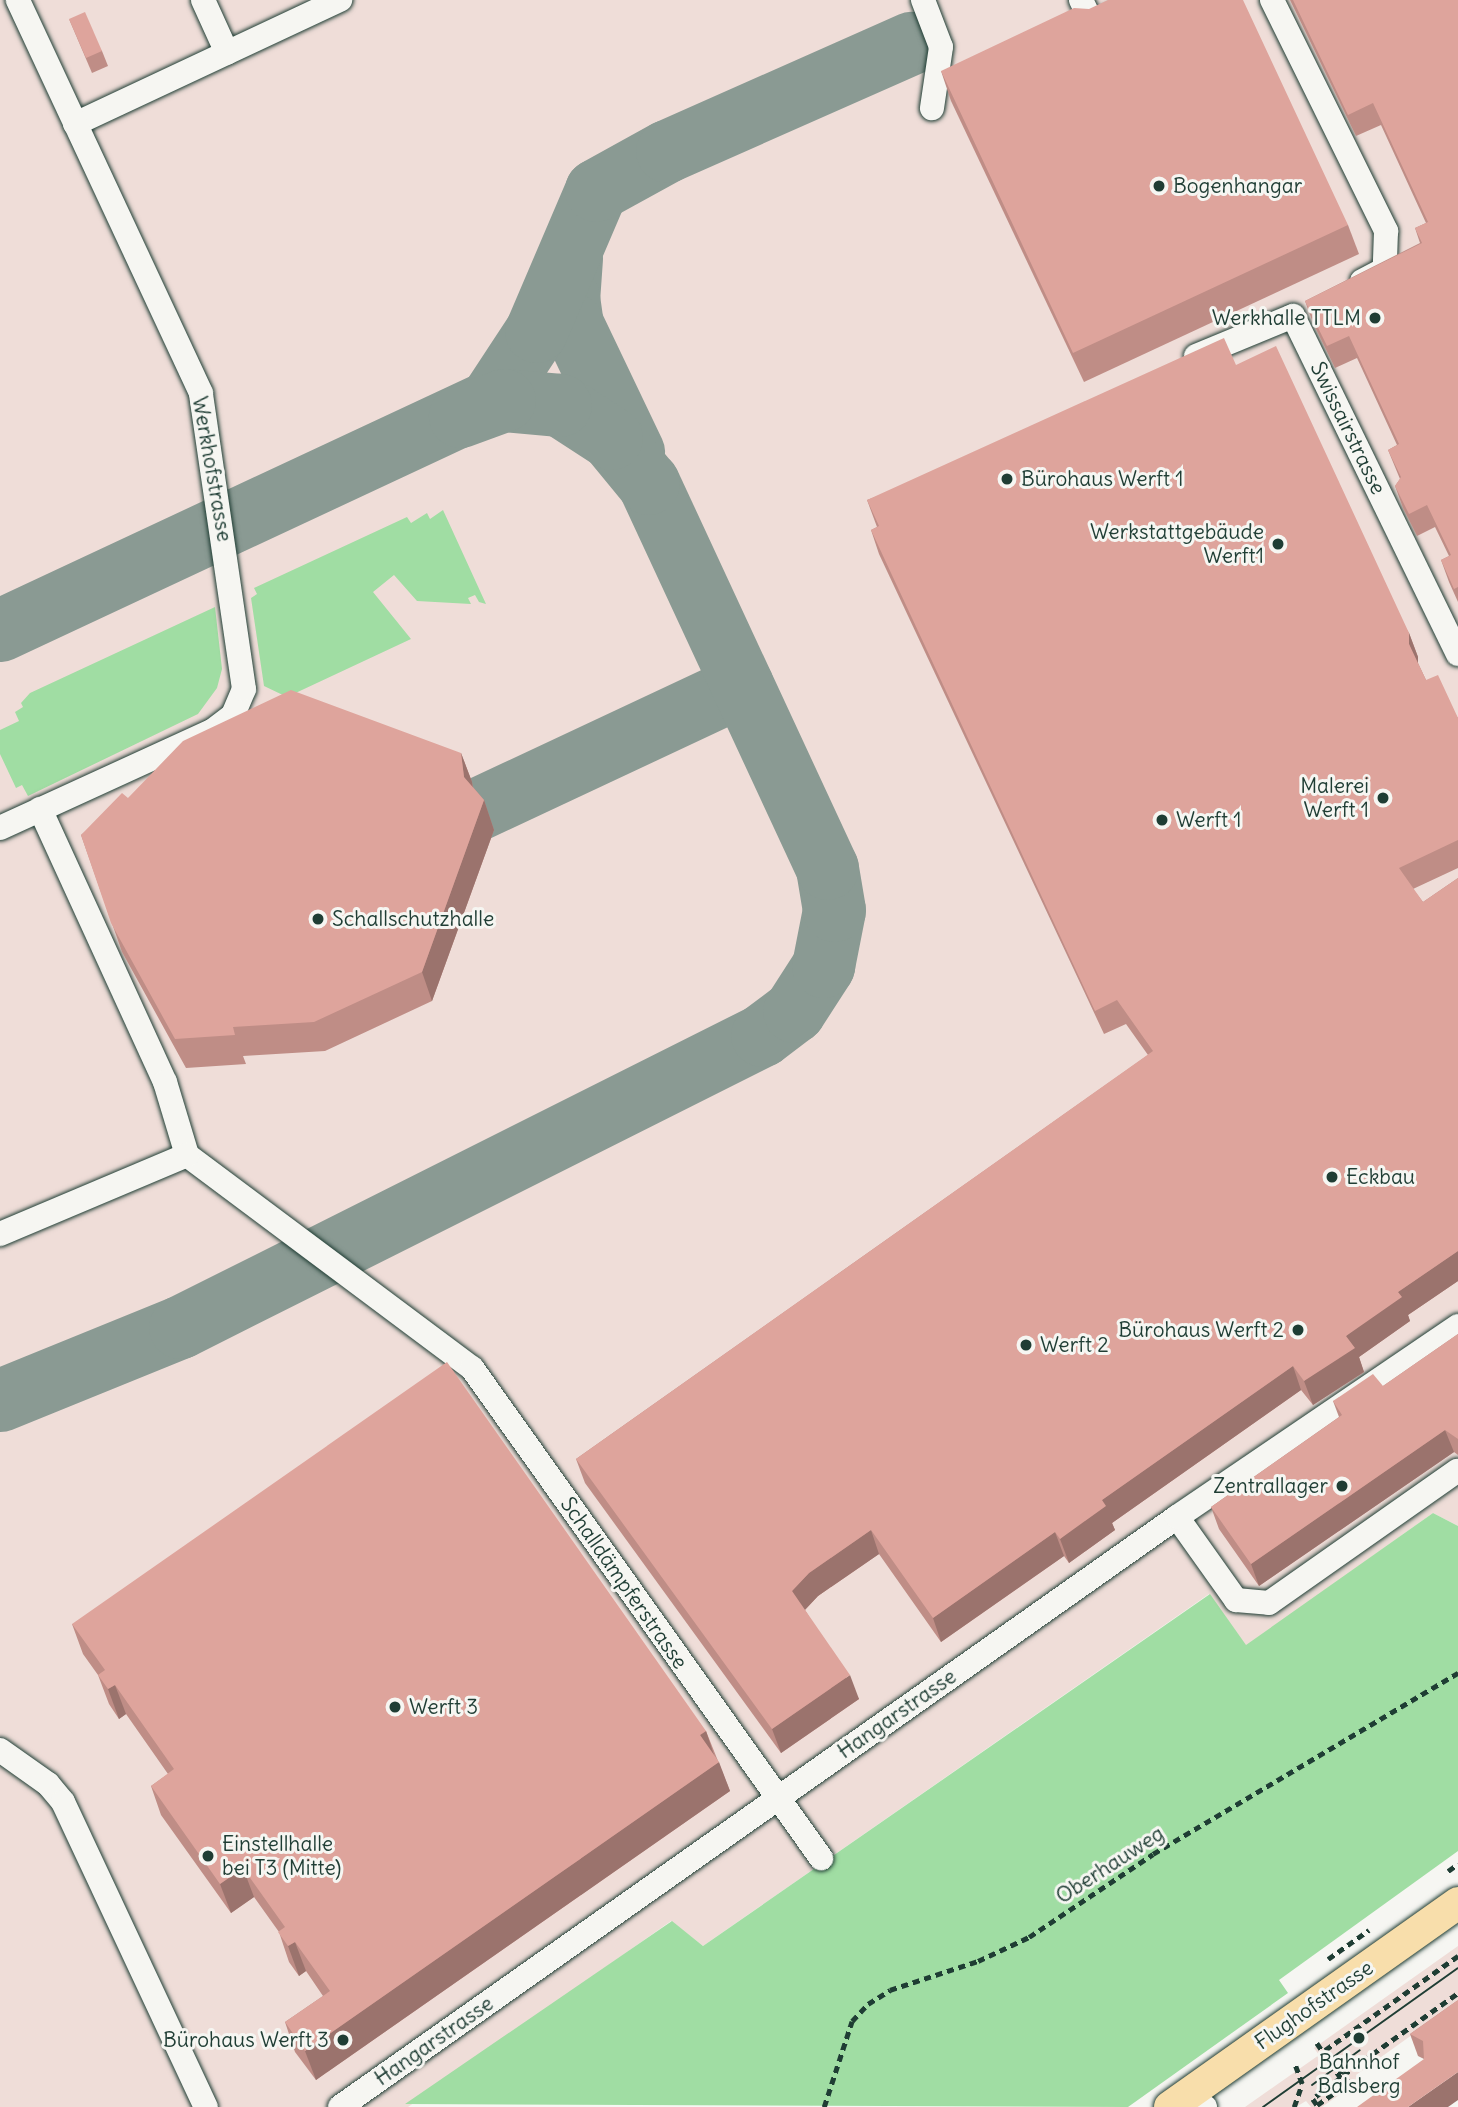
<!DOCTYPE html>
<meta charset="utf-8">
<style>
body{margin:0}
#map{position:relative;width:1458px;height:2107px;overflow:hidden;background:#f6f6f2;font-family:Delius,sans-serif}
div>[style]{position:absolute}
[style*='--x']{left:calc(var(--x)*1px);top:calc(var(--y)*1px);width:calc(var(--w)*1px);rotate:calc(var(--a)*1deg)}
.built>*{inset:0;background:#efddd8}
.green>*{inset:0;background:#a0dda3}
.taxiway>*{height:63px;margin:-31.5px;padding:0 31.5px;transform-origin:31.5px;border-radius:31.5px;background:#8a9a93}
.path>*{height:4.5px;margin-top:-2.25px;transform-origin:0;background:repeating-linear-gradient(90deg,#1f3d34 0 7px,transparent 0 12px)}
.roads{filter:drop-shadow(0 0 2px #1f3d34) drop-shadow(0 0 2px #1f3d34)}
.minor>*{height:24px;margin:-12px;padding:0 12px;transform-origin:12px;border-radius:12px;background:#f6f6f2}
.major>*{height:32px;margin:-16px;padding:0 16px;transform-origin:16px;border-radius:16px;background:#f8deab}
.tram>*{height:2px;margin:-1px;padding:0 1px;transform-origin:1px;border-radius:1px;background:#1f3d34}
.wall>*{inset:0;background:#bf8d86}
.shaded-wall>*{inset:0;background:#9b736d}
.building>*{inset:0;background:#dea49c}
.dots>*{width:19px;height:19px;translate:-50% -50%;box-sizing:border-box;border:4px solid #f6f6f2;border-radius:50%}
span{translate:-50% -50%;white-space:nowrap;text-align:center;line-height:1.15;-webkit-text-stroke:6px #f6f6f2;paint-order:stroke}
.poi-label{font-size:21px;color:#1f3d34}
.left{translate:0 -50%;text-align:left}
.right{translate:-100% -50%;text-align:right}
.street-label{font-size:21px;color:#1f3d34}
</style>
<div id="map">
<div class="built">
<i style="clip-path:polygon(0 0,1458px 0,1458px 1526px,1433px 1513px,1246px 1646px,1209px 1594px,703px 1946px,671px 1921px,408px 2107px,0 2107px)"></i>
<i style="clip-path:polygon(1458px 1946px,1458px 2002px,1356px 2075px,1359px 2081px,1322px 2107px,1311px 2107px,1306px 2101px,1296px 2107px,1245px 2107px,1319px 2055px,1314px 2048px)"></i>
</div>
<div class="green">
<i style="clip-path:polygon(443px 510px,486px 604px,479px 602px,475px 595px,468px 598px,471px 604px,417px 601px,394px 575px,373px 592px,411px 639px,287px 697px,264px 686px,251px 598px,257px 594px,254px 588px,407px 517px,411px 523px,427px 513px,430px 519px)"></i>
<i style="clip-path:polygon(215px 607px,222px 669px,217px 688px,198px 714px,28px 796px,22px 785px,16px 788px,0 754px,0 730px,19px 721px,15px 712px,23px 707px,21px 703px,30px 693px)"></i>
<i style="clip-path:polygon(1433px 1513px,1458px 1526px,1458px 1851px,1279px 1980px,1288px 1993px,1128px 2107px,405px 2104px,672px 1921px,703px 1946px,1210px 1594px,1246px 1645px)"></i>
</div>
<div class="taxiway">
<i style="--x:571;--y:258;--w:39;--a:94"></i>
<i style="--x:568;--y:297;--w:27;--a:82"></i>
<i style="--x:572;--y:324;--w:142;--a:64.5"></i>
<i style="--x:0;--y:630;--w:541;--a:-25.05"></i>
<i style="--x:490;--y:401;--w:84;--a:-56.7"></i>
<i style="--x:536;--y:331;--w:153;--a:-66.9"></i>
<i style="--x:596;--y:190;--w:81;--a:-28.8"></i>
<i style="--x:667;--y:151;--w:267;--a:-23.9"></i>
<i style="--x:407;--y:842;--w:370;--a:-25.1"></i>
<i style="--x:0;--y:1400;--w:194;--a:-22.1"></i>
<i style="--x:180;--y:1327;--w:651;--a:-26.64"></i>
<i style="--x:762;--y:1035;--w:40;--a:-37"></i>
<i style="--x:794;--y:1011;--w:54;--a:-57.2"></i>
<i style="--x:823;--y:966;--w:57;--a:-78.9"></i>
<i style="--x:834;--y:910;--w:43;--a:-99.5"></i>
<i style="--x:827;--y:868;--w:425;--a:-114.9"></i>
<i style="--x:648;--y:483;--w:58;--a:-129.4"></i>
<i style="--x:611;--y:438;--w:61;--a:-147.1"></i>
<i style="--x:560;--y:405;--w:56;--a:-174.9"></i>
<i style="--x:504;--y:400;--w:47;--a:160"></i>
</div>
<div class="path">
<i style="--x:1448;--y:1871;--w:12;--a:-35"></i>
<i style="--x:1328;--y:1959;--w:50;--a:-35.3"></i>
<i style="--x:1317;--y:2043;--w:42;--a:55.6"></i>
<i style="--x:1341;--y:2078;--w:35;--a:143"></i>
<i style="--x:1313;--y:2099;--w:7;--a:56"></i>
<i style="--x:1317;--y:2105;--w:39;--a:-35"></i>
<i style="--x:1349;--y:2083;--w:41;--a:-126"></i>
<i style="--x:1325;--y:2050;--w:163;--a:-35.3"></i>
<i style="--x:1343;--y:2075;--w:141;--a:-35.5"></i>
<i style="--x:824;--y:2107;--w:90;--a:-72"></i>
<i style="--x:852;--y:2021;--w:23;--a:-47"></i>
<i style="--x:868;--y:2004;--w:26;--a:-32"></i>
<i style="--x:890;--y:1990;--w:93;--a:-18.2"></i>
<i style="--x:978;--y:1961;--w:56;--a:-25.2"></i>
<i style="--x:1029;--y:1937;--w:149;--a:-33.8"></i>
<i style="--x:1153;--y:1854;--w:355;--a:-30.7"></i>
<i style="--x:1294;--y:2107;--w:24;--a:-71"></i>
<i style="--x:1302;--y:2084;--w:23;--a:-110"></i>
</div>
<div class="roads">
<div class="minor">
<i style="--x:203;--y:0;--w:58;--a:65.6"></i>
<i style="--x:923;--y:0;--w:50;--a:69"></i>
<i style="--x:941;--y:47;--w:62;--a:98.4"></i>
<i style="--x:1081;--y:0;--w:28;--a:64"></i>
<i style="--x:1093;--y:25;--w:59;--a:-25.3"></i>
<i style="--x:1272;--y:0;--w:258;--a:63.7"></i>
<i style="--x:1386;--y:231;--w:38;--a:92"></i>
<i style="--x:1385;--y:269;--w:26;--a:152"></i>
<i style="--x:75;--y:124;--w:293;--a:-25.1"></i>
<i style="--x:1196;--y:356;--w:105;--a:-22.4"></i>
<i style="--x:1293;--y:316;--w:376;--a:64"></i>
<i style="--x:40;--y:809;--w:300;--a:65.4"></i>
<i style="--x:165;--y:1082;--w:76;--a:73.2"></i>
<i style="--x:187;--y:1155;--w:356;--a:36.8"></i>
<i style="--x:472;--y:1368;--w:602;--a:54.54"></i>
<i style="--x:0;--y:828;--w:233;--a:-24.6"></i>
<i style="--x:212;--y:731;--w:26;--a:-37"></i>
<i style="--x:233;--y:715;--w:28;--a:-67"></i>
<i style="--x:244;--y:689;--w:299;--a:-98.3"></i>
<i style="--x:201;--y:393;--w:434;--a:-115"></i>
<i style="--x:0;--y:1234;--w:203;--a:-22.9"></i>
<i style="--x:1177;--y:1517;--w:102;--a:54.6"></i>
<i style="--x:1236;--y:1600;--w:33;--a:5"></i>
<i style="--x:1269;--y:1603;--w:230;--a:-35.1"></i>
<i style="--x:0;--y:1750;--w:59;--a:35.3"></i>
<i style="--x:48;--y:1784;--w:23;--a:50"></i>
<i style="--x:63;--y:1802;--w:337;--a:64.9"></i>
<i style="--x:340;--y:2107;--w:1024;--a:-35.18"></i>
<i style="--x:1177;--y:1517;--w:340;--a:-34.2"></i>
<i style="--x:1204;--y:2107;--w:1;--a:0"></i>
</div>
<div class="major">
<i style="--x:1170;--y:2107;--w:353;--a:-35.3"></i>
</div>
</div>
<div class="tram">
<i style="--x:1312;--y:2085;--w:59;--a:-36.1"></i>
<i style="--x:1263;--y:2107;--w:239;--a:-35.5"></i>
</div>
<div class="wall">
<i style="clip-path:polygon(1290px 0,1458px 0,1458px 602px,1449px 582px,1441px 560px,1449px 556px,1435px 527px,1417px 536px,1403px 508px,1395px 486px,1400px 479px,1388px 450px,1397px 445px,1357px 358px,1335px 368px,1313px 323px,1305px 301px,1420px 243px,1415px 228px,1426px 223px,1381px 125px,1356px 136px)"></i>
<i style="clip-path:polygon(69px 19px,102px 51px,108px 66px,92px 73px)"></i>
<i style="clip-path:polygon(941px 71px,1348px 225px,1359px 254px,1084px 382px,951px 101px)"></i>
<i style="clip-path:polygon(1236px 365px,1409px 633px,1418px 657px,1418px 663px,1426px 680px,1458px 718px,1458px 868px,1413px 889px,1423px 902px,1458px 878px,1458px 1281px,1408px 1315px,1410px 1321px,1359px 1357px,1364px 1372px,1313px 1405px,1301px 1390px,1112px 1523px,1115px 1530px,1069px 1563px,1064px 1556px,941px 1642px,879px 1554px,818px 1596px,805px 1610px,859px 1699px,781px 1753px,585px 1483px,576px 1459px,1148px 1055px,1126px 1024px,1104px 1034px,879px 554px,871px 530px,877px 527px,867px 500px)"></i>
<i style="clip-path:polygon(461px 753px,472px 782px,473px 787px,484px 800px,494px 830px,432px 1001px,325px 1051px,243px 1056px,246px 1064px,186px 1068px,122px 952px,81px 835px,128px 798px)"></i>
<i style="clip-path:polygon(1458px 1334px,1458px 1455px,1454px 1452px,1259px 1586px,1219px 1529px,1211px 1507px,1339px 1417px,1333px 1401px,1383px 1386px)"></i>
<i style="clip-path:polygon(72px 1624px,706px 1731px,730px 1791px,316px 2080px,295px 2052px,285px 2022px,323px 1996px,306px 1971px,299px 1976px,289px 1962px,279px 1932px,254px 1897px,231px 1913px,161px 1815px,151px 1786px,168px 1774px,126px 1714px,119px 1719px,109px 1704px,98px 1675px,83px 1654px)"></i>
<i style="clip-path:polygon(1458px 2000px,1424px 2059px,1418px 2056px,1410px 2034px)"></i>
</div>
<div class="shaded-wall">
<i style="clip-path:polygon(1409px 633px,1418px 657px,1418px 668px,1409px 644px)"></i>
<i style="clip-path:polygon(461px 753px,472px 782px,475px 806px,464px 777px)"></i>
<i style="clip-path:polygon(484px 800px,494px 830px,432px 1001px,422px 972px)"></i>
<i style="clip-path:polygon(1458px 1251px,1458px 1281px,1408px 1315px,1410px 1321px,1359px 1357px,1364px 1372px,1313px 1405px,1304px 1381px,1346px 1336px,1398px 1292px)"></i>
<i style="clip-path:polygon(1293px 1366px,1301px 1390px,1112px 1523px,1115px 1530px,1069px 1563px,1060px 1539px,1102px 1500px)"></i>
<i style="clip-path:polygon(1445px 1430px,1454px 1452px,1259px 1586px,1251px 1564px)"></i>
<i style="clip-path:polygon(871px 1530px,879px 1554px,818px 1596px,800px 1615px,792px 1591px,809px 1573px)"></i>
<i style="clip-path:polygon(1055px 1532px,1064px 1556px,941px 1642px,933px 1618px)"></i>
<i style="clip-path:polygon(850px 1675px,859px 1699px,781px 1753px,772px 1729px)"></i>
<i style="clip-path:polygon(115px 1685px,126px 1714px,119px 1719px,108px 1689px)"></i>
<i style="clip-path:polygon(706px 1731px,716px 1761px,700px 1735px)"></i>
<i style="clip-path:polygon(719px 1762px,730px 1791px,316px 2080px,305px 2051px)"></i>
<i style="clip-path:polygon(243px 1868px,254px 1897px,231px 1913px,220px 1884px)"></i>
<i style="clip-path:polygon(295px 1942px,306px 1971px,299px 1976px,288px 1946px)"></i>
<i style="clip-path:polygon(1458px 2072px,1458px 2100px,1448px 2107px,1408px 2107px)"></i>
</div>
<div class="building">
<i style="clip-path:polygon(1108px 0,1243px 0,1348px 225px,1073px 353px,941px 71px,1074px 8px,1089px 9px)"></i>
<i style="clip-path:polygon(1293px 0,1458px 0,1458px 587px,1454px 589px,1441px 560px,1451px 555px,1427px 505px,1409px 514px,1395px 486px,1401px 477px,1388px 450px,1399px 444px,1349px 336px,1327px 346px,1305px 301px,1422px 243px,1415px 228px,1428px 222px,1373px 103px,1348px 115px)"></i>
<i style="clip-path:polygon(85px 12px,102px 51px,86px 58px,69px 19px)"></i>
<i style="clip-path:polygon(1224px 338px,1236px 365px,1276px 346px,1409px 633px,1409px 644px,1426px 680px,1438px 675px,1458px 718px,1458px 840px,1399px 868px,1423px 902px,1458px 878px,1458px 1251px,1398px 1292px,1402px 1297px,1346px 1336px,1355px 1348px,1304px 1381px,1293px 1366px,1102px 1500px,1106px 1506px,1060px 1539px,1055px 1532px,933px 1618px,871px 1530px,809px 1573px,792px 1591px,850px 1675px,772px 1729px,576px 1459px,1153px 1051px,1117px 1000px,1095px 1011px,871px 530px,879px 526px,867px 500px)"></i>
<i style="clip-path:polygon(291px 690px,461px 753px,464px 777px,484px 800px,422px 972px,314px 1022px,233px 1027px,235px 1035px,175px 1039px,111px 923px,81px 835px,122px 793px,128px 798px,183px 741px)"></i>
<i style="clip-path:polygon(1458px 1334px,1458px 1439px,1445px 1430px,1251px 1564px,1211px 1507px,1342px 1415px,1333px 1401px,1373px 1374px,1383px 1386px)"></i>
<i style="clip-path:polygon(447px 1362px,706px 1731px,700px 1735px,719px 1762px,305px 2051px,285px 2022px,330px 1991px,295px 1942px,288px 1946px,278px 1932px,285px 1927px,243px 1868px,220px 1884px,151px 1786px,174px 1769px,115px 1685px,108px 1689px,98px 1675px,105px 1670px,72px 1624px)"></i>
<i style="clip-path:polygon(1458px 2000px,1458px 2072px,1408px 2107px,1357px 2107px,1424px 2059px,1423px 2041px,1410px 2034px)"></i>
</div>
<div class="dots">
<i style="left:1159px;top:186px;background:#1f3d34"></i>
<i style="left:1375px;top:318px;background:#1f3d34"></i>
<i style="left:1007px;top:479px;background:#1f3d34"></i>
<i style="left:1278px;top:544px;background:#1f3d34"></i>
<i style="left:1383px;top:798px;background:#1f3d34"></i>
<i style="left:1162px;top:820px;background:#1f3d34"></i>
<i style="left:318px;top:919px;background:#1f3d34"></i>
<i style="left:1332px;top:1177px;background:#1f3d34"></i>
<i style="left:1298px;top:1330px;background:#1f3d34"></i>
<i style="left:1026px;top:1345px;background:#1f3d34"></i>
<i style="left:1342px;top:1486px;background:#1f3d34"></i>
<i style="left:395px;top:1707px;background:#1f3d34"></i>
<i style="left:208px;top:1856px;background:#1f3d34"></i>
<i style="left:1359px;top:2038px;background:#1f3d34"></i>
<i style="left:343px;top:2040px;background:#1f3d34"></i>
</div>
<div class="poi-label">
<span class="left" style="left:1173px;top:186px">Bogenhangar</span>
<span class="right" style="left:1361px;top:318px">Werkhalle TTLM</span>
<span class="left" style="left:1021px;top:479px">Bürohaus Werft 1</span>
<span class="right" style="left:1264px;top:544px">Werkstattgebäude<br>Werft1</span>
<span class="right" style="left:1369px;top:798px">Malerei<br>Werft 1</span>
<span class="left" style="left:1176px;top:820px">Werft 1</span>
<span class="left" style="left:332px;top:919px">Schallschutzhalle</span>
<span class="left" style="left:1346px;top:1177px">Eckbau</span>
<span class="right" style="left:1284px;top:1330px">Bürohaus Werft 2</span>
<span class="left" style="left:1040px;top:1345px">Werft 2</span>
<span class="right" style="left:1328px;top:1486px">Zentrallager</span>
<span class="left" style="left:409px;top:1707px">Werft 3</span>
<span class="left" style="left:222px;top:1856px">Einstellhalle<br>bei T3 (Mitte)</span>
<span class="right" style="left:329px;top:2040px">Bürohaus Werft 3</span>
<span style="left:1359px;top:2074px">Bahnhof<br>Balsberg</span>
</div>
<div class="street-label">
<span style="left:1348px;top:428px;rotate:64deg">Swissairstrasse</span>
<span style="left:212px;top:469px;rotate:80deg">Werkhofstrasse</span>
<span style="left:624px;top:1583px;rotate:55deg">Schalldämpferstrasse</span>
<span style="left:897px;top:1714px;rotate:-35deg">Hangarstrasse</span>
<span style="left:1110px;top:1865px;rotate:-33deg">Oberhauweg</span>
<span style="left:1314px;top:2005px;rotate:-35deg">Flughofstrasse</span>
<span style="left:434px;top:2041px;rotate:-35deg">Hangarstrasse</span>
</div>
</div>
